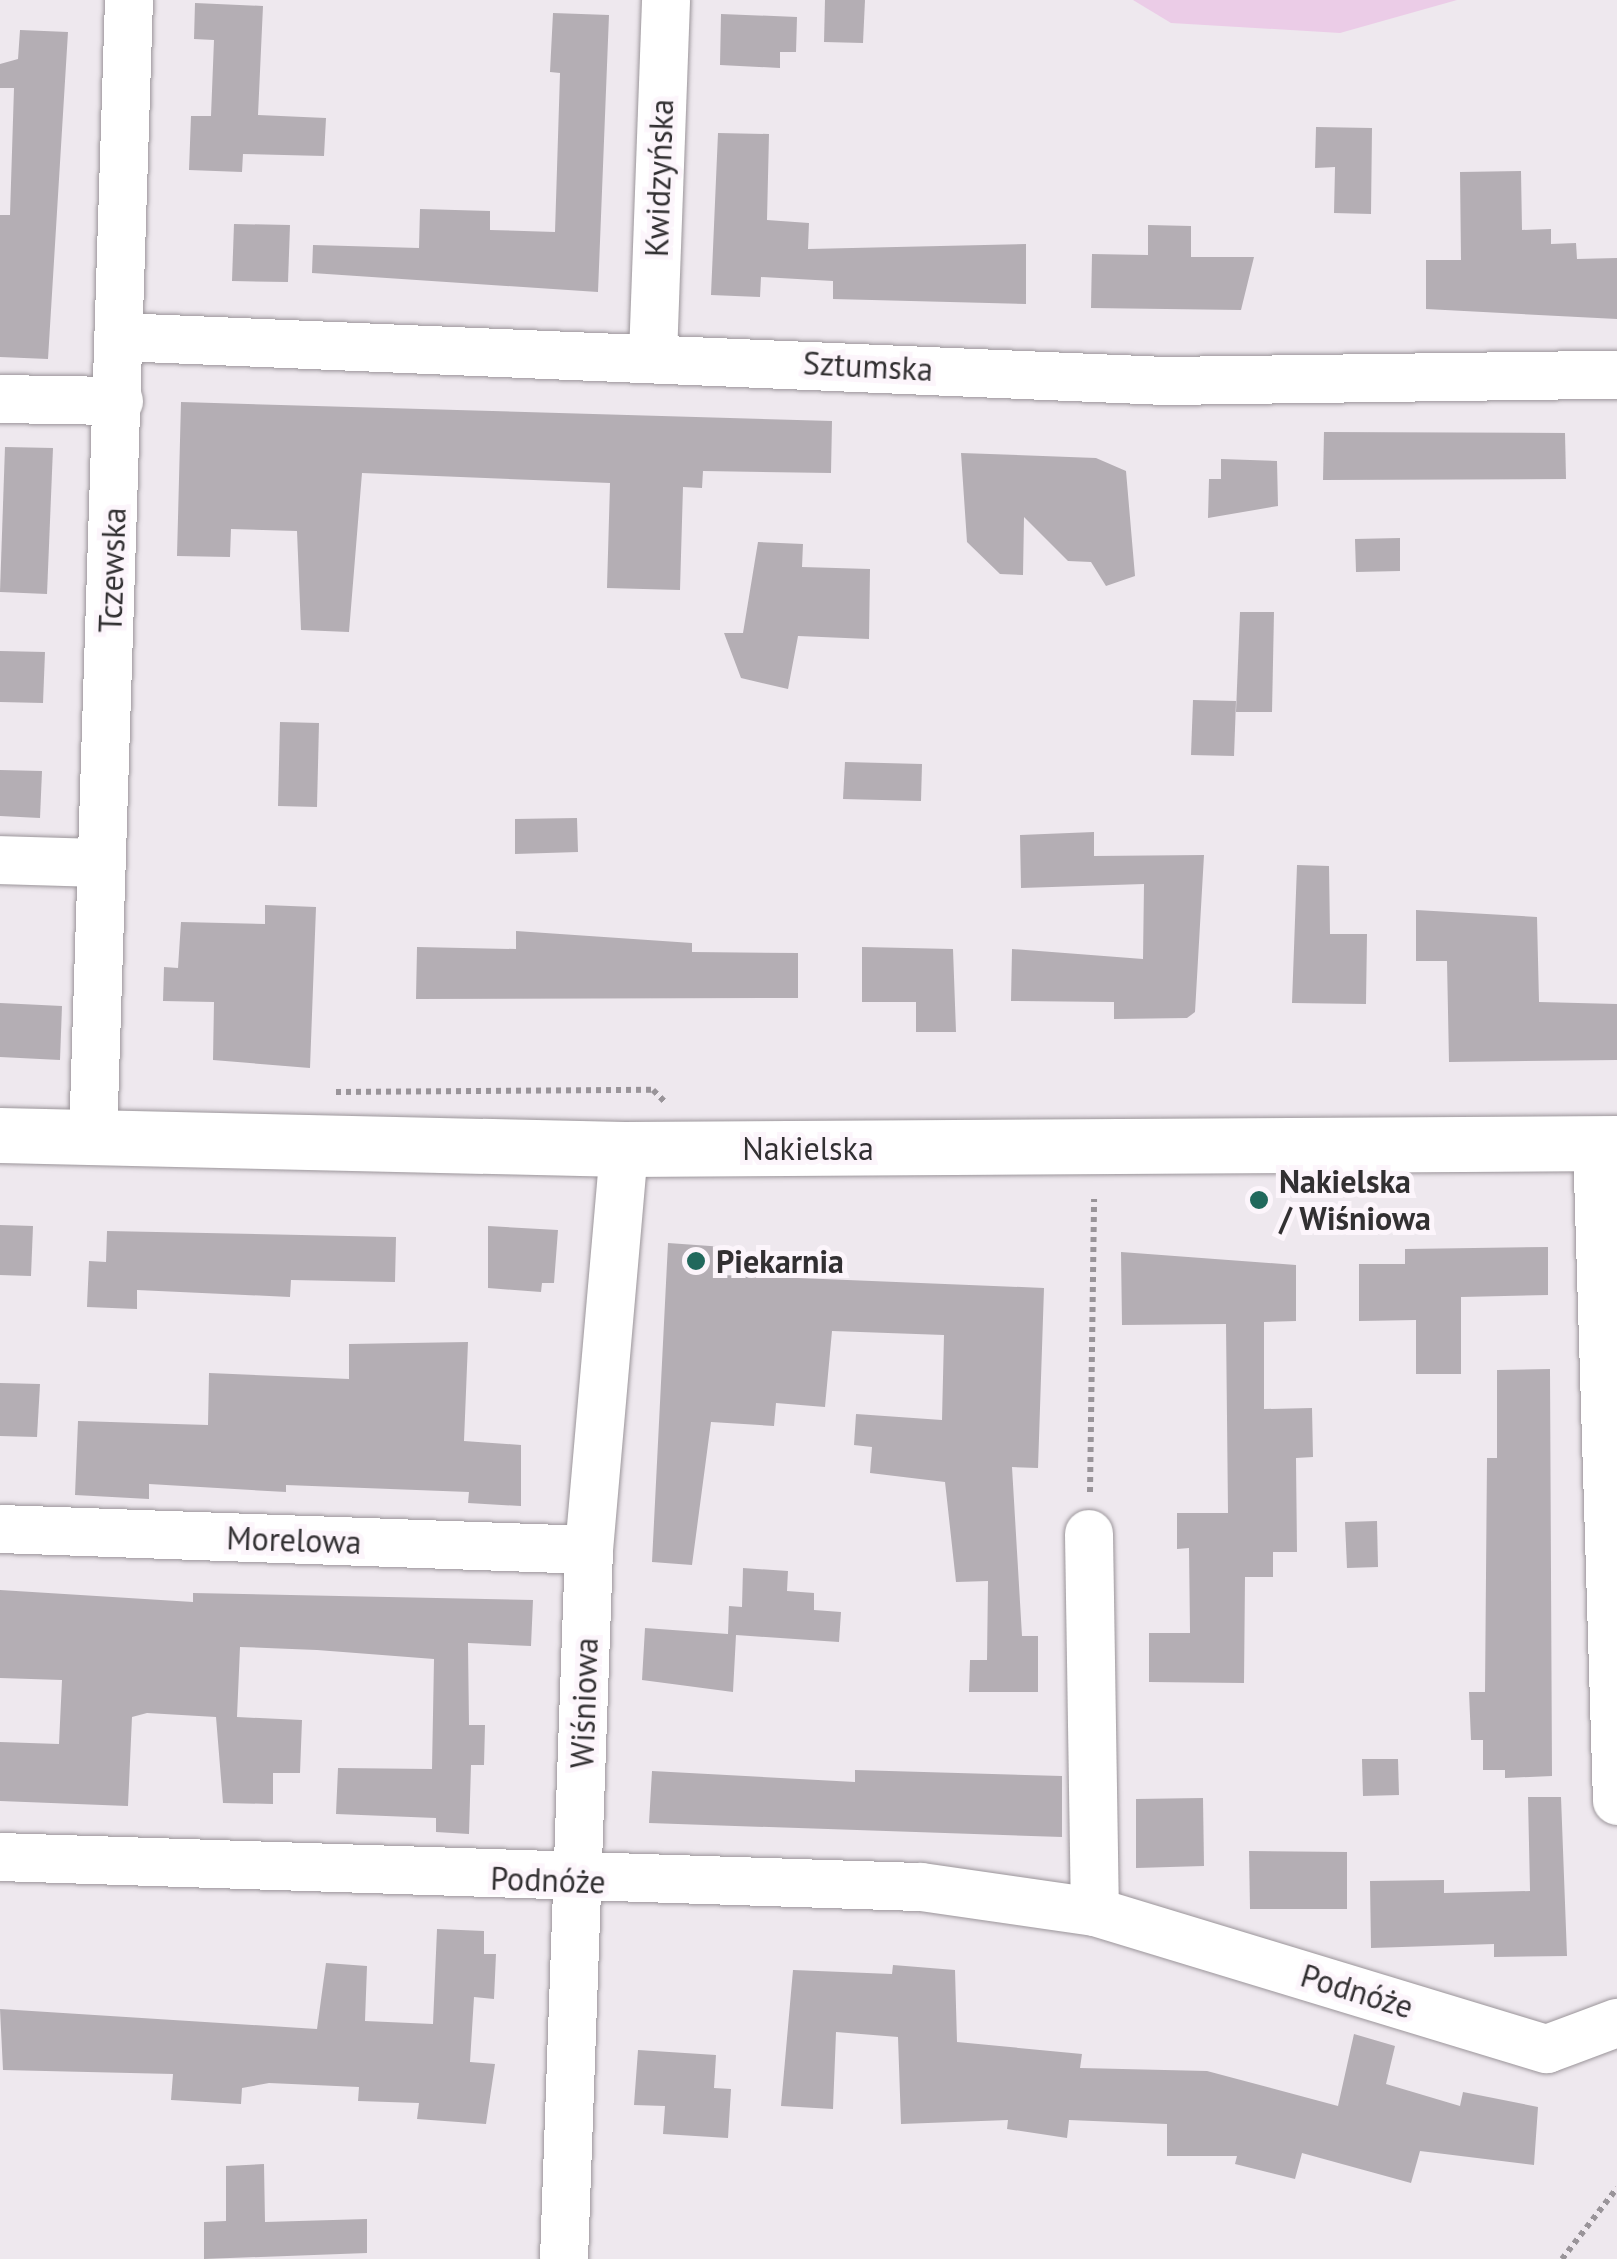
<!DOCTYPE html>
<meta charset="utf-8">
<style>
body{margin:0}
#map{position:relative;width:1617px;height:2259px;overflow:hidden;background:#eee8ee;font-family:"PT Sans",sans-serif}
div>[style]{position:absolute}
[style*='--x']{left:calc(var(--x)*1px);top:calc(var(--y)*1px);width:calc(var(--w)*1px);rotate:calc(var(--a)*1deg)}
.green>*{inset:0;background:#ebcce7}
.building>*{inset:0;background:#b4aeb4}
.path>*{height:6px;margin-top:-3px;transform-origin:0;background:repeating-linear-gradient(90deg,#999499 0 5px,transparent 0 10px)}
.roads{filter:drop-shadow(0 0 2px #9b959a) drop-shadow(0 0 2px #9b959a)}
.minor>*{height:48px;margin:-24px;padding:0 24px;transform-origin:24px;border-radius:24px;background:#fff}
.major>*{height:55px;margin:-27.5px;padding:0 27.5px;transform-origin:27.5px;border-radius:27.5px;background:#fff}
.dots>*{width:28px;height:28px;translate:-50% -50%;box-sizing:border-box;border:5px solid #fcf5fb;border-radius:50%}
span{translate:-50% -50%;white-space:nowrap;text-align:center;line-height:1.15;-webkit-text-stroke:10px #fcf5fb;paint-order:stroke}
.street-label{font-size:32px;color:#323032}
.poi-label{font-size:32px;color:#323032;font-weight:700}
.left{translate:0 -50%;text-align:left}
</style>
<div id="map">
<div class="green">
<i style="clip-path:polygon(1133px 0,1457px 0,1340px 33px,1171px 23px)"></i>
</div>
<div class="building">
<i style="clip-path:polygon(825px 0,865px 0,863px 43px,824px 42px)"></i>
<i style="clip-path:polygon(195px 3px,263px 6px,258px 115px,326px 118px,324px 156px,243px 154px,242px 172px,189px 170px,191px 116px,211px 116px,214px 40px,194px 39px)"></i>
<i style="clip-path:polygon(553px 13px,609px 15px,598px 292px,312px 273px,313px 245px,419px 248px,420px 209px,490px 211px,490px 230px,555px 232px,560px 73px,550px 72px)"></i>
<i style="clip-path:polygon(721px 14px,797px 17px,796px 52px,780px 52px,780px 68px,720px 65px)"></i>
<i style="clip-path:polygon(20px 30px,68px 32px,48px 359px,0 357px,0 215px,10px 215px,14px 88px,0 88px,0 64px,18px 59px)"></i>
<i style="clip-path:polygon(1316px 127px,1372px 128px,1371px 214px,1334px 213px,1335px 167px,1315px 168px)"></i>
<i style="clip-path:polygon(718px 133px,769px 134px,767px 220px,809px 223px,808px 249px,1026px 244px,1026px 304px,833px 299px,833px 281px,761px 277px,760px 297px,711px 295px)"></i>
<i style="clip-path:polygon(1521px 171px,1522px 230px,1551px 229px,1551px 244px,1576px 243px,1577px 259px,1617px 258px,1617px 319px,1426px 309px,1426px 260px,1461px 260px,1460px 172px)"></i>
<i style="clip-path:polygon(234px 224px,290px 225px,288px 282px,232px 281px)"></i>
<i style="clip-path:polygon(1148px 225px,1191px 226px,1191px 257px,1254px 257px,1241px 310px,1091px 308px,1092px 254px,1148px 255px)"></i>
<i style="clip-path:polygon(181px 402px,832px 421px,831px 473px,703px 471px,702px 488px,683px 487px,680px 590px,607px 588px,610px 483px,362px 473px,349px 632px,301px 630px,297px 531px,231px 529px,230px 557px,177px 556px)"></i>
<i style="clip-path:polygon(1324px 432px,1565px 433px,1566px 479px,1323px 480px)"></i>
<i style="clip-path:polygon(5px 447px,53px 448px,47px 594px,0 592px)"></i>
<i style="clip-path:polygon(961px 453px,1096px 458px,1126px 471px,1135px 576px,1106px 586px,1091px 562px,1068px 561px,1024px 517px,1023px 575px,1000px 574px,967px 542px)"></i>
<i style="clip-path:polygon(1221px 459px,1277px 461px,1278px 506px,1208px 518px,1209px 479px,1221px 479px)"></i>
<i style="clip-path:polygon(1400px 538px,1400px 571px,1356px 572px,1355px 539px)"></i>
<i style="clip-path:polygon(758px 542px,803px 544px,802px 567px,870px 569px,869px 639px,798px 636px,788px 689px,741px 678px,724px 633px,743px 633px)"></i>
<i style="clip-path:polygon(1240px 612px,1274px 612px,1272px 712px,1236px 712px)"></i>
<i style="clip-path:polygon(0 651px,45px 652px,43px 703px,0 702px)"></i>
<i style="clip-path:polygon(1193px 700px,1236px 701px,1234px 756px,1191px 755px)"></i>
<i style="clip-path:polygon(280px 722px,319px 723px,317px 807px,278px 806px)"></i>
<i style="clip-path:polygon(845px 762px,922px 764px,921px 801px,843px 799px)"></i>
<i style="clip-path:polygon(0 770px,42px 771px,40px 818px,0 816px)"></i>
<i style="clip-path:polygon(577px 818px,578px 852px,515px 854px,515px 819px)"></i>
<i style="clip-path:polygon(1094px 832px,1094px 856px,1204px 855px,1195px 1012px,1187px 1018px,1114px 1019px,1114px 1002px,1011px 1001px,1012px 949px,1143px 959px,1144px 884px,1021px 888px,1020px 835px)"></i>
<i style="clip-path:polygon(1297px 865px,1329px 866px,1330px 934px,1367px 934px,1366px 1004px,1292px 1003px)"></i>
<i style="clip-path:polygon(265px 905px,316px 907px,310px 1068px,213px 1060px,214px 1002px,163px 1001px,164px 967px,178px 968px,181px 922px,265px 924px)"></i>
<i style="clip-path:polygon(1416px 910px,1537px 917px,1539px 1002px,1617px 1004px,1617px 1060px,1449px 1062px,1447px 961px,1416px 961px)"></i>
<i style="clip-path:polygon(516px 931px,692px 943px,692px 952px,798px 953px,798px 998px,416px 999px,417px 947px,516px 949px)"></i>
<i style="clip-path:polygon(862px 947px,953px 949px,956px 1032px,916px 1032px,916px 1002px,862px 1002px)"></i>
<i style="clip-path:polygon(0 1003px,62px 1006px,60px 1060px,0 1057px)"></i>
<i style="clip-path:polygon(0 1225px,33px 1226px,31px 1276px,0 1275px)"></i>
<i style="clip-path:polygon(488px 1226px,558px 1230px,554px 1283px,542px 1283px,541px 1292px,488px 1288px)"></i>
<i style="clip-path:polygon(107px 1231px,396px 1237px,395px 1282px,291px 1280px,290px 1297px,137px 1290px,137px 1309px,87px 1307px,89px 1261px,106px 1262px)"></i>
<i style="clip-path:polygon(668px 1243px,724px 1247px,722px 1275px,1044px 1288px,1038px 1468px,1012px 1467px,1022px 1636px,1038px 1636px,1038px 1692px,969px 1692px,970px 1660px,987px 1660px,988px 1581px,956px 1582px,945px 1482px,870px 1473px,872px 1447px,854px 1445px,856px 1414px,942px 1420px,944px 1335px,832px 1331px,825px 1407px,776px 1403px,774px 1426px,711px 1422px,692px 1565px,652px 1562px)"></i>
<i style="clip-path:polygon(1548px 1247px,1548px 1295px,1461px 1297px,1461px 1374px,1416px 1374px,1416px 1320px,1359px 1321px,1359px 1264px,1405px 1264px,1405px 1249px)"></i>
<i style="clip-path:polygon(1121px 1252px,1296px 1265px,1296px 1321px,1264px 1322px,1264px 1409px,1312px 1408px,1313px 1457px,1296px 1458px,1297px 1552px,1273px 1552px,1273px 1577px,1245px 1577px,1244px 1683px,1149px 1682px,1149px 1633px,1190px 1633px,1189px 1548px,1177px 1549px,1177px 1513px,1228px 1513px,1226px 1324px,1122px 1325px)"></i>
<i style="clip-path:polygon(468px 1342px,464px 1441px,521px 1445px,521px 1506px,468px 1503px,469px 1492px,286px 1485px,286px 1492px,149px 1484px,149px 1499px,75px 1495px,78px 1421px,208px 1425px,209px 1373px,349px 1379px,349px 1344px)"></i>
<i style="clip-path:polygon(1550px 1369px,1552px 1776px,1505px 1778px,1505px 1770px,1483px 1770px,1483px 1740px,1471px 1740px,1469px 1692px,1485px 1692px,1487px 1458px,1497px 1458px,1497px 1370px)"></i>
<i style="clip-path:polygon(0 1383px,40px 1384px,37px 1437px,0 1436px)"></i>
<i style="clip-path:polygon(1377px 1521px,1378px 1567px,1347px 1568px,1345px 1522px)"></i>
<i style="clip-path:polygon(743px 1568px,788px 1571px,787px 1591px,814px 1593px,814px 1610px,841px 1612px,839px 1642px,736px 1635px,733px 1692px,642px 1680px,645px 1628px,728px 1634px,729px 1606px,742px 1607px)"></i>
<i style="clip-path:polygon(0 1590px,193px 1602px,193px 1593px,533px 1600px,531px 1646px,468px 1643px,469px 1725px,485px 1725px,484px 1765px,471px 1765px,469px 1834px,436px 1832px,436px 1818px,336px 1814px,338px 1768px,432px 1769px,434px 1659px,317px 1650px,240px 1647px,237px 1717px,302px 1720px,300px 1773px,273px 1773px,273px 1804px,223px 1803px,216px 1717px,147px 1713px,132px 1717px,128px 1806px,0 1801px,0 1742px,59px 1744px,62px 1680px,0 1678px)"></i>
<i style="clip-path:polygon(1362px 1759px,1398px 1759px,1399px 1795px,1363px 1796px)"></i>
<i style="clip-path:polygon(855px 1770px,1062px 1776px,1062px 1837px,649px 1823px,652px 1771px,855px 1782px)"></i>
<i style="clip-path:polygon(1528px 1797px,1561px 1797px,1567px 1956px,1494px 1957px,1494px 1944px,1371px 1948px,1370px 1881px,1444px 1880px,1444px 1893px,1530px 1891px)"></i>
<i style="clip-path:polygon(1203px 1798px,1204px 1866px,1136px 1868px,1136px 1799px)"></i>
<i style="clip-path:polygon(1249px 1851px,1347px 1852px,1347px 1909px,1250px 1909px)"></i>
<i style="clip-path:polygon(437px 1929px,484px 1931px,484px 1954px,496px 1954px,494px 1999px,474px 1997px,470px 2062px,495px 2064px,486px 2124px,417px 2119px,419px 2103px,358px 2101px,359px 2087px,269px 2083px,242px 2088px,241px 2104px,171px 2100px,173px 2074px,3px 2070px,0 2009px,317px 2029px,326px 1963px,367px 1966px,365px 2021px,433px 2024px)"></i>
<i style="clip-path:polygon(893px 1965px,955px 1970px,957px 2042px,1082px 2054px,1080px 2068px,1207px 2071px,1338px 2106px,1354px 2034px,1395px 2046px,1386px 2084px,1460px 2106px,1463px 2092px,1538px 2107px,1534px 2165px,1420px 2151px,1411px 2183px,1302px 2153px,1295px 2179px,1235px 2164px,1237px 2156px,1167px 2156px,1167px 2124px,1069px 2120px,1067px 2138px,1007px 2129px,1008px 2120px,901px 2124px,898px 2037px,836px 2032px,833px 2109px,781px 2106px,793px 1970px,892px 1974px)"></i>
<i style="clip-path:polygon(638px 2050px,716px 2055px,714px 2088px,731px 2089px,728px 2138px,663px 2134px,665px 2106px,634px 2105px)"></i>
<i style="clip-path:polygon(264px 2164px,265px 2222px,367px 2219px,367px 2253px,204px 2259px,204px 2222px,226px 2221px,226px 2166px)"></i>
</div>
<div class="path">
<i style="--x:336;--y:1092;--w:317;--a:-0.4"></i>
<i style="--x:653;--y:1090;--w:16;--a:45"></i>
<i style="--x:1090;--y:1492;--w:293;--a:-89.2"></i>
<i style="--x:1562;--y:2259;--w:90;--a:-52.2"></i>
</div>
<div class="roads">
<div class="minor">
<i style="--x:120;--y:337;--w:1046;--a:2.41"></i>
<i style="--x:1165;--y:381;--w:452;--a:-0.8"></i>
<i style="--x:653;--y:356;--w:356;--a:-87.9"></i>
<i style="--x:0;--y:399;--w:119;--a:1"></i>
<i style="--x:0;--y:860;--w:101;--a:1.7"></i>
<i style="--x:93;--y:1139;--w:1140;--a:-88.19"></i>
<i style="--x:1597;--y:1143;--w:658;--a:88.26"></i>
<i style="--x:0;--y:1529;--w:589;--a:2.04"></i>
<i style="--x:1089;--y:1534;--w:378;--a:89.1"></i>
<i style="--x:0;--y:1857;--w:921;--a:1.87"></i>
<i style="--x:921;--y:1887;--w:176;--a:8.2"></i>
<i style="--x:1095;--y:1912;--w:472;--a:16.9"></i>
<i style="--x:1547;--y:2049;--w:75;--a:-20.4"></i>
<i style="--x:564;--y:2259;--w:709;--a:-87.98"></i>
<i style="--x:589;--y:1550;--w:403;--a:-85"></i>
</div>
<div class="major">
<i style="--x:0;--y:1135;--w:624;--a:1.29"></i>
<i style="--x:624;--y:1149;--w:993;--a:-0.35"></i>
</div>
</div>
<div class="dots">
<i style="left:1259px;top:1200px;background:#21685c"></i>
<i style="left:696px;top:1261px;background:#21685c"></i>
</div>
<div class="street-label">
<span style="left:659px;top:178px;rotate:-88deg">Kwidzyńska</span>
<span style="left:868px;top:366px;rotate:3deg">Sztumska</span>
<span style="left:112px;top:570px;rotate:-88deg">Tczewska</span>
<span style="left:808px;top:1148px">Nakielska</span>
<span style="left:294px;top:1540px;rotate:2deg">Morelowa</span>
<span style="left:584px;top:1703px;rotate:-88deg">Wiśniowa</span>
<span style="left:548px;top:1880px;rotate:2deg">Podnóże</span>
<span style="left:1357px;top:1991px;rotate:17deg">Podnóże</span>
</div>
<div class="poi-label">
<span class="left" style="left:1279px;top:1200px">Nakielska<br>/ Wiśniowa</span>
<span class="left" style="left:716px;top:1261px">Piekarnia</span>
</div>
</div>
